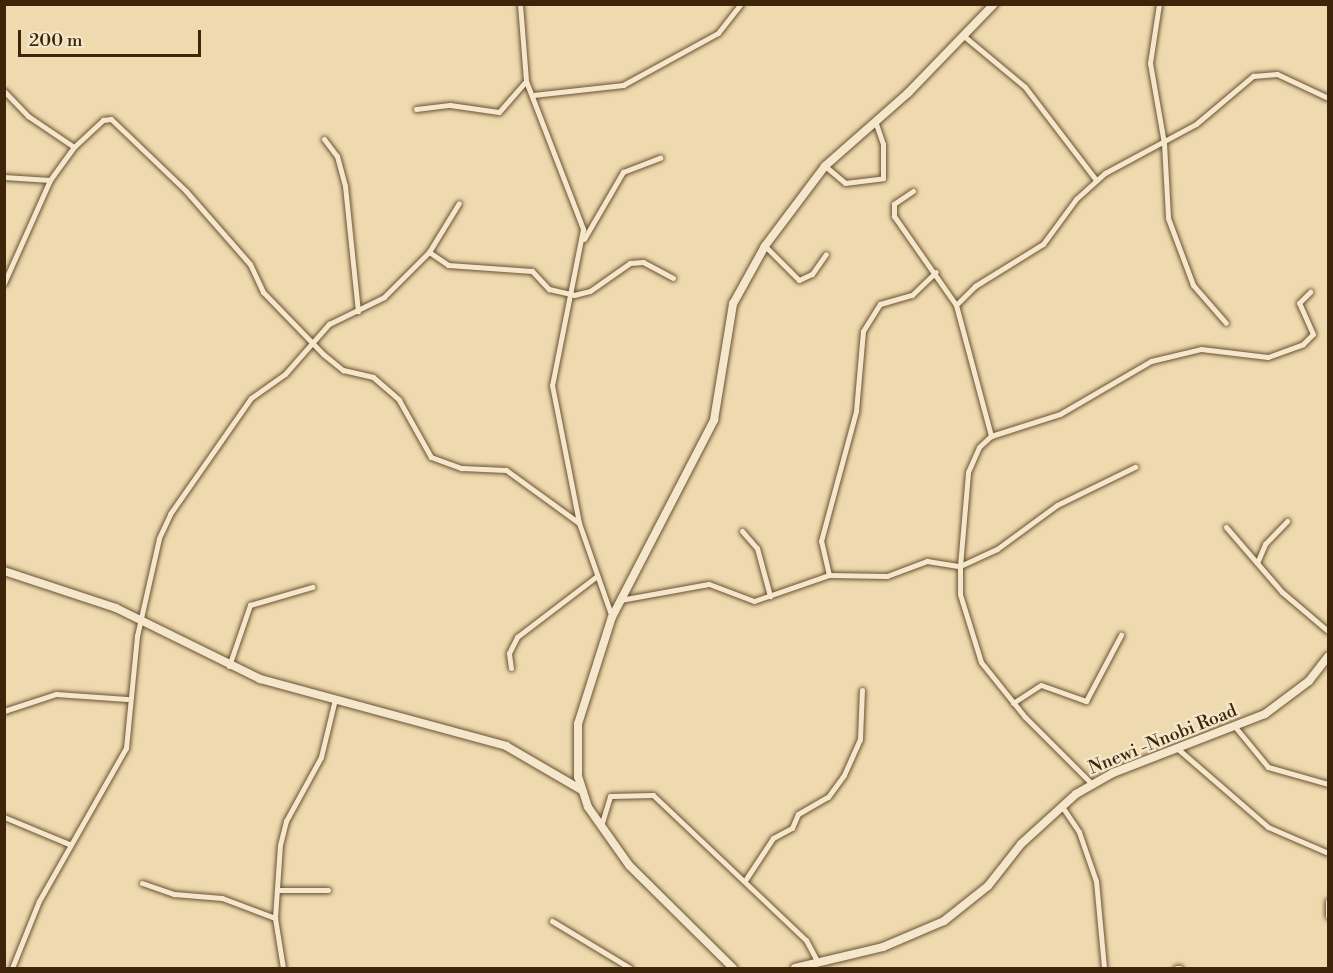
<!DOCTYPE html>
<style>
body{margin:0}
#map{position:relative;width:1333px;height:973px;overflow:hidden;background:#efdaaf;font-family:"Libre Bodoni",serif}
div>[style]{position:absolute}
[style*='--x']{left:calc(var(--x)*1px);top:calc(var(--y)*1px);width:calc(var(--w)*1px);rotate:calc(var(--a)*1deg)}
.roads{filter:drop-shadow(0 0 2px #6a5232) drop-shadow(0 0 2px #6a5232)}
.street>*{height:5px;margin:-2.5px;padding:0 2.5px;transform-origin:2.5px;border-radius:2.5px;background:#f5e7cb}
.secondary>*{height:8px;margin:-4px;padding:0 4px;transform-origin:4px;border-radius:4px;background:#f5e7cb}
span{translate:-50% -50%;white-space:nowrap;text-align:center;line-height:1.15;-webkit-text-stroke:4.5px #f5e7cb;paint-order:stroke}
.street-label{font-size:18px;color:#3e2408}
.frame{position:absolute;inset:0;border:6px solid #3e2408;pointer-events:none}
.scale{position:absolute;left:18px;top:30px;width:183px;height:27px;box-sizing:border-box;border:3px solid #3e2408;border-top:0;padding-left:8px;font-size:18px;line-height:21px;white-space:nowrap;color:#3e2408;-webkit-text-stroke:4px #f5e7cb;paint-order:stroke}
</style>
<div id="map">
<div class="roads">
<div class="street">
<i style="--x:520;--y:4;--w:77;--a:85.5"></i>
<i style="--x:526;--y:81;--w:159;--a:68.9"></i>
<i style="--x:583;--y:229;--w:159;--a:101.2"></i>
<i style="--x:552;--y:385;--w:141;--a:78.9"></i>
<i style="--x:579;--y:523;--w:100;--a:70.7"></i>
<i style="--x:1159;--y:4;--w:60;--a:98.7"></i>
<i style="--x:1150;--y:63;--w:81;--a:80.1"></i>
<i style="--x:1164;--y:143;--w:75;--a:86.9"></i>
<i style="--x:1168;--y:218;--w:72;--a:69.5"></i>
<i style="--x:1193;--y:285;--w:50;--a:49"></i>
<i style="--x:965;--y:37;--w:78;--a:39.8"></i>
<i style="--x:1025;--y:87;--w:117;--a:52.6"></i>
<i style="--x:4;--y:91;--w:35;--a:46"></i>
<i style="--x:28;--y:116;--w:55;--a:34"></i>
<i style="--x:533;--y:95;--w:91;--a:-6.3"></i>
<i style="--x:623;--y:85;--w:108;--a:-28.7"></i>
<i style="--x:718;--y:33;--w:37;--a:-52"></i>
<i style="--x:416;--y:109;--w:34;--a:-7"></i>
<i style="--x:450;--y:105;--w:49;--a:8.1"></i>
<i style="--x:499;--y:112;--w:41;--a:-48.9"></i>
<i style="--x:324;--y:139;--w:21;--a:53"></i>
<i style="--x:337;--y:156;--w:31;--a:75"></i>
<i style="--x:345;--y:186;--w:126;--a:84.1"></i>
<i style="--x:825;--y:166;--w:26;--a:40"></i>
<i style="--x:845;--y:183;--w:38;--a:-7"></i>
<i style="--x:883;--y:178;--w:34;--a:-90"></i>
<i style="--x:883;--y:144;--w:24;--a:-109"></i>
<i style="--x:4;--y:177;--w:46;--a:3.7"></i>
<i style="--x:913;--y:191;--w:23;--a:146"></i>
<i style="--x:894;--y:204;--w:12;--a:90"></i>
<i style="--x:894;--y:216;--w:108;--a:55.1"></i>
<i style="--x:956;--y:305;--w:136;--a:75"></i>
<i style="--x:584;--y:239;--w:78;--a:-59.8"></i>
<i style="--x:623;--y:172;--w:40;--a:-21"></i>
<i style="--x:765;--y:246;--w:48;--a:45"></i>
<i style="--x:799;--y:280;--w:14;--a:-25"></i>
<i style="--x:812;--y:274;--w:24;--a:-55"></i>
<i style="--x:429;--y:252;--w:23;--a:34"></i>
<i style="--x:448;--y:265;--w:84;--a:4.1"></i>
<i style="--x:532;--y:271;--w:25;--a:47"></i>
<i style="--x:549;--y:289;--w:26;--a:13"></i>
<i style="--x:574;--y:295;--w:16;--a:-14"></i>
<i style="--x:590;--y:291;--w:49;--a:-35"></i>
<i style="--x:630;--y:263;--w:13;--a:-4"></i>
<i style="--x:643;--y:262;--w:34;--a:28"></i>
<i style="--x:4;--y:283;--w:113;--a:-65.9"></i>
<i style="--x:50;--y:180;--w:41;--a:-54"></i>
<i style="--x:74;--y:147;--w:40;--a:-43"></i>
<i style="--x:103;--y:120;--w:8;--a:-7"></i>
<i style="--x:111;--y:119;--w:104;--a:43.8"></i>
<i style="--x:186;--y:191;--w:97;--a:48.8"></i>
<i style="--x:250;--y:264;--w:31;--a:65"></i>
<i style="--x:263;--y:292;--w:86;--a:45.9"></i>
<i style="--x:323;--y:354;--w:26;--a:39"></i>
<i style="--x:343;--y:370;--w:31;--a:13"></i>
<i style="--x:373;--y:377;--w:35;--a:41"></i>
<i style="--x:399;--y:400;--w:65;--a:60.7"></i>
<i style="--x:431;--y:457;--w:33;--a:20"></i>
<i style="--x:462;--y:468;--w:44;--a:2.6"></i>
<i style="--x:506;--y:470;--w:90;--a:36"></i>
<i style="--x:956;--y:305;--w:27;--a:-45"></i>
<i style="--x:975;--y:286;--w:80;--a:-31.7"></i>
<i style="--x:1043;--y:244;--w:56;--a:-53.7"></i>
<i style="--x:1076;--y:199;--w:39;--a:-42"></i>
<i style="--x:1105;--y:173;--w:103;--a:-28.3"></i>
<i style="--x:1196;--y:124;--w:75;--a:-40.1"></i>
<i style="--x:1253;--y:76;--w:24;--a:-5"></i>
<i style="--x:1277;--y:74;--w:56;--a:25.2"></i>
<i style="--x:1226;--y:527;--w:86;--a:49.3"></i>
<i style="--x:1282;--y:592;--w:60;--a:40.3"></i>
<i style="--x:742;--y:531;--w:23;--a:49"></i>
<i style="--x:757;--y:548;--w:50;--a:74.8"></i>
<i style="--x:1257;--y:563;--w:21;--a:-67"></i>
<i style="--x:1265;--y:544;--w:32;--a:-46"></i>
<i style="--x:829;--y:575;--w:35;--a:-103"></i>
<i style="--x:821;--y:541;--w:135;--a:-74.9"></i>
<i style="--x:856;--y:411;--w:80;--a:-85"></i>
<i style="--x:863;--y:331;--w:32;--a:-58"></i>
<i style="--x:880;--y:304;--w:33;--a:-16"></i>
<i style="--x:912;--y:295;--w:33;--a:-44"></i>
<i style="--x:620;--y:600;--w:90;--a:-10.2"></i>
<i style="--x:709;--y:584;--w:48;--a:20.7"></i>
<i style="--x:754;--y:601;--w:79;--a:-19.1"></i>
<i style="--x:829;--y:575;--w:58;--a:1"></i>
<i style="--x:887;--y:576;--w:43;--a:-20.6"></i>
<i style="--x:927;--y:561;--w:33;--a:9"></i>
<i style="--x:960;--y:566;--w:41;--a:-24.7"></i>
<i style="--x:997;--y:549;--w:74;--a:-36.3"></i>
<i style="--x:1057;--y:505;--w:87;--a:-26"></i>
<i style="--x:229;--y:666;--w:65;--a:-71"></i>
<i style="--x:250;--y:605;--w:65;--a:-16.2"></i>
<i style="--x:511;--y:668;--w:15;--a:-98"></i>
<i style="--x:509;--y:653;--w:18;--a:-63"></i>
<i style="--x:517;--y:637;--w:101;--a:-37.3"></i>
<i style="--x:1013;--y:703;--w:33;--a:-33"></i>
<i style="--x:1041;--y:685;--w:48;--a:19.6"></i>
<i style="--x:1086;--y:701;--w:75;--a:-62.1"></i>
<i style="--x:4;--y:711;--w:55;--a:-18.1"></i>
<i style="--x:56;--y:694;--w:71;--a:4"></i>
<i style="--x:1236;--y:728;--w:50;--a:50.6"></i>
<i style="--x:1268;--y:767;--w:62;--a:15.8"></i>
<i style="--x:1178;--y:749;--w:119;--a:40.9"></i>
<i style="--x:1268;--y:827;--w:65;--a:23.4"></i>
<i style="--x:1092;--y:784;--w:95;--a:-135"></i>
<i style="--x:1025;--y:717;--w:70;--a:-128.7"></i>
<i style="--x:981;--y:662;--w:71;--a:-107.2"></i>
<i style="--x:960;--y:594;--w:28;--a:-90"></i>
<i style="--x:960;--y:566;--w:94;--a:-85.1"></i>
<i style="--x:968;--y:472;--w:27;--a:-66"></i>
<i style="--x:979;--y:447;--w:16;--a:-43"></i>
<i style="--x:991;--y:436;--w:72;--a:-17.7"></i>
<i style="--x:1060;--y:414;--w:105;--a:-30.2"></i>
<i style="--x:1151;--y:361;--w:51;--a:-13.5"></i>
<i style="--x:1201;--y:349;--w:67;--a:6.8"></i>
<i style="--x:1268;--y:357;--w:37;--a:-20"></i>
<i style="--x:1303;--y:344;--w:14;--a:-45"></i>
<i style="--x:1313;--y:334;--w:34;--a:-114"></i>
<i style="--x:1299;--y:303;--w:16;--a:-45"></i>
<i style="--x:1061;--y:805;--w:32;--a:56"></i>
<i style="--x:1079;--y:832;--w:52;--a:70.9"></i>
<i style="--x:1096;--y:881;--w:87;--a:84.7"></i>
<i style="--x:4;--y:817;--w:70;--a:22.6"></i>
<i style="--x:601;--y:826;--w:31;--a:-73"></i>
<i style="--x:610;--y:796;--w:43;--a:-1.3"></i>
<i style="--x:653;--y:795;--w:211;--a:43.5"></i>
<i style="--x:806;--y:940;--w:26;--a:62"></i>
<i style="--x:746;--y:879;--w:49;--a:-56.6"></i>
<i style="--x:773;--y:838;--w:21;--a:-28"></i>
<i style="--x:792;--y:828;--w:15;--a:-67"></i>
<i style="--x:798;--y:814;--w:34;--a:-30"></i>
<i style="--x:828;--y:797;--w:27;--a:-54"></i>
<i style="--x:844;--y:775;--w:39;--a:-66"></i>
<i style="--x:860;--y:739;--w:49;--a:-87.7"></i>
<i style="--x:142;--y:883;--w:34;--a:19"></i>
<i style="--x:174;--y:894;--w:48;--a:4.8"></i>
<i style="--x:222;--y:898;--w:57;--a:20.7"></i>
<i style="--x:277;--y:890;--w:51;--a:0"></i>
<i style="--x:1328;--y:901;--w:15;--a:90"></i>
<i style="--x:552;--y:921;--w:91;--a:31.1"></i>
<i style="--x:12;--y:968;--w:72;--a:-68.1"></i>
<i style="--x:39;--y:901;--w:176;--a:-60.4"></i>
<i style="--x:126;--y:748;--w:113;--a:-84.4"></i>
<i style="--x:137;--y:636;--w:100;--a:-77.3"></i>
<i style="--x:159;--y:538;--w:26;--a:-65"></i>
<i style="--x:170;--y:514;--w:141;--a:-55.1"></i>
<i style="--x:251;--y:398;--w:42;--a:-35.2"></i>
<i style="--x:285;--y:374;--w:67;--a:-48.7"></i>
<i style="--x:329;--y:324;--w:61;--a:-26.1"></i>
<i style="--x:384;--y:297;--w:64;--a:-45"></i>
<i style="--x:429;--y:252;--w:57;--a:-58.5"></i>
<i style="--x:283;--y:968;--w:51;--a:-99.1"></i>
<i style="--x:275;--y:918;--w:73;--a:-86.1"></i>
<i style="--x:280;--y:845;--w:25;--a:-76"></i>
<i style="--x:286;--y:821;--w:73;--a:-61.3"></i>
<i style="--x:321;--y:757;--w:60;--a:-76.4"></i>
<i style="--x:1176;--y:968;--w:4;--a:0"></i>
</div>
<div class="secondary">
<i style="--x:4;--y:571;--w:118;--a:18.3"></i>
<i style="--x:116;--y:608;--w:161;--a:26.2"></i>
<i style="--x:260;--y:679;--w:255;--a:15.2"></i>
<i style="--x:506;--y:746;--w:86;--a:30.2"></i>
<i style="--x:733;--y:968;--w:146;--a:-135.3"></i>
<i style="--x:629;--y:865;--w:71;--a:-125.3"></i>
<i style="--x:588;--y:807;--w:32;--a:-108"></i>
<i style="--x:578;--y:777;--w:53;--a:-90"></i>
<i style="--x:578;--y:724;--w:112;--a:-72.4"></i>
<i style="--x:612;--y:617;--w:222;--a:-62.6"></i>
<i style="--x:714;--y:420;--w:118;--a:-80.7"></i>
<i style="--x:733;--y:304;--w:66;--a:-61.1"></i>
<i style="--x:765;--y:246;--w:100;--a:-53.1"></i>
<i style="--x:825;--y:166;--w:111;--a:-41.3"></i>
<i style="--x:908;--y:93;--w:124;--a:-46"></i>
<i style="--x:795;--y:968;--w:90;--a:-13.4"></i>
<i style="--x:883;--y:947;--w:66;--a:-23.1"></i>
<i style="--x:944;--y:921;--w:56;--a:-38.5"></i>
<i style="--x:988;--y:886;--w:53;--a:-51.8"></i>
<i style="--x:1021;--y:844;--w:74;--a:-42.3"></i>
<i style="--x:1076;--y:794;--w:43;--a:-29.6"></i>
<i style="--x:1113;--y:773;--w:163;--a:-21.2"></i>
<i style="--x:1265;--y:714;--w:55;--a:-36.9"></i>
<i style="--x:1309;--y:681;--w:31;--a:-52"></i>
</div>
</div>
<div class="street-label">
<span style="left:1163px;top:740px;rotate:-22deg">Nnewi -Nnobi Road</span>
</div>
<div class="frame"></div>
<div class="scale">200 m</div>
</div>
